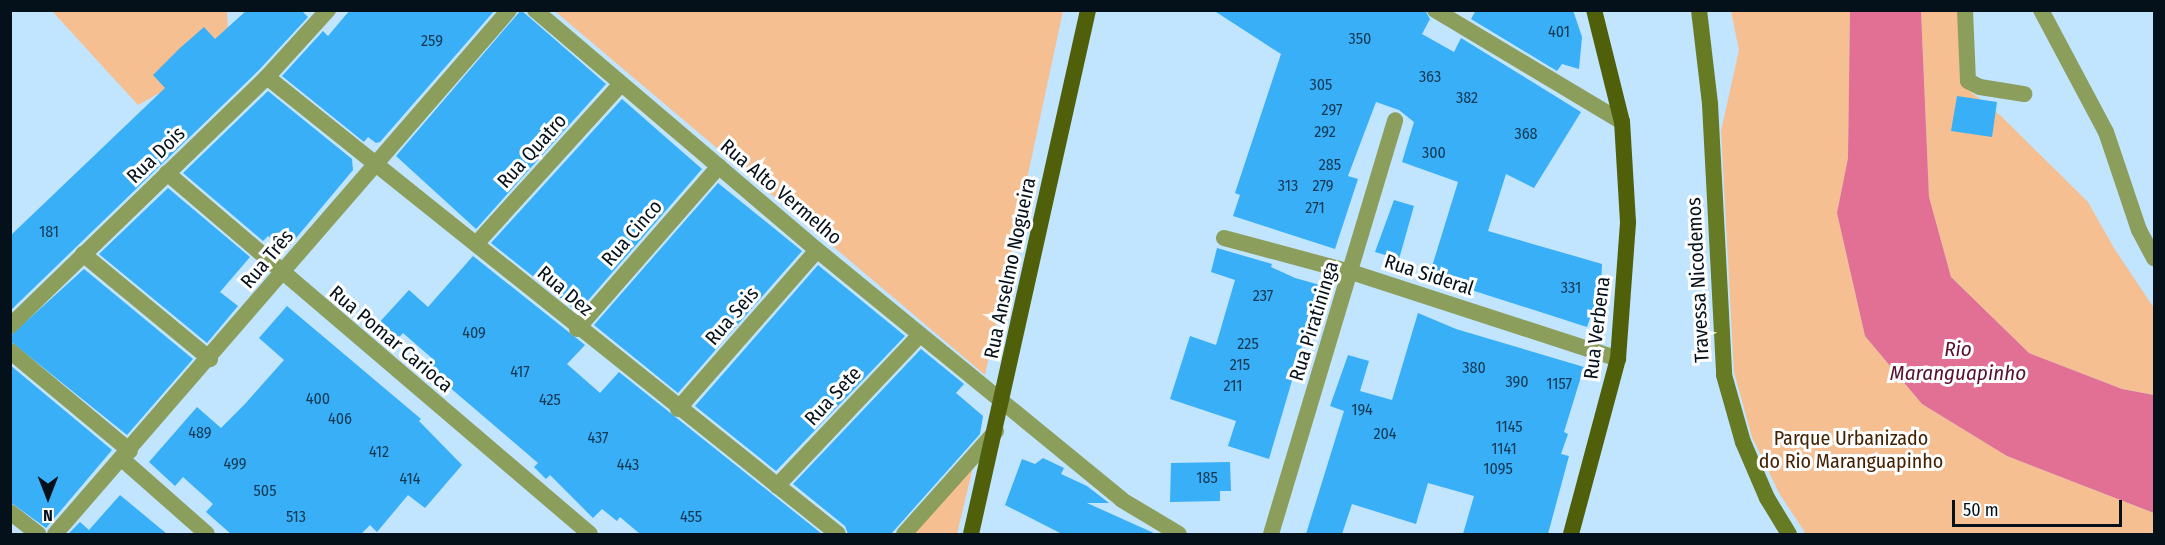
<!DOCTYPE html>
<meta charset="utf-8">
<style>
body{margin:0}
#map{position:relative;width:2165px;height:545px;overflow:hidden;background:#c1e4ff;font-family:"Fira Sans Condensed",sans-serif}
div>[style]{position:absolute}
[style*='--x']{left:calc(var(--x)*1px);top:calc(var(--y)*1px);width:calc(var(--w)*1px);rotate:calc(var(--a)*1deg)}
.green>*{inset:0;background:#f6bf91}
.water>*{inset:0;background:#e26f94}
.building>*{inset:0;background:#39aff8}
.minor>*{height:16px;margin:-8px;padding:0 8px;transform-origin:8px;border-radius:8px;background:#8c9e5b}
.secondary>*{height:16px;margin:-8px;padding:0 8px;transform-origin:8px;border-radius:8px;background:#677b24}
.primary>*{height:16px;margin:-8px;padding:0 8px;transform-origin:8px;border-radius:8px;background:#50600a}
span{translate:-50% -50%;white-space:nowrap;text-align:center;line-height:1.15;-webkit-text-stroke:6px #fff;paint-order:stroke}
.number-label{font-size:16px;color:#123852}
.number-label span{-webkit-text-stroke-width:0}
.street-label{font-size:20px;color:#05111a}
.park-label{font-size:20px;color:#442100}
.water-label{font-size:21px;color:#58102e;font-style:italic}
.frame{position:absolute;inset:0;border:12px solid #05111a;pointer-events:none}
.north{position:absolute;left:18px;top:467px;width:60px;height:60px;-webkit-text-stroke:4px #fff;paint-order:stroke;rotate:180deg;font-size:16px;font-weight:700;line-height:24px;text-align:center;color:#05111a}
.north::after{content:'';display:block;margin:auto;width:21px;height:27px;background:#05111a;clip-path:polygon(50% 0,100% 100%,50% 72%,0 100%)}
.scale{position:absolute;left:1952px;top:500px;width:170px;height:27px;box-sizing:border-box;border:3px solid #05111a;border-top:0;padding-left:8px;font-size:18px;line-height:21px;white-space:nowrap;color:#05111a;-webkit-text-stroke:4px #fff;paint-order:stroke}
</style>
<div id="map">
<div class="green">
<i style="clip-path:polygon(52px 11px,227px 11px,228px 28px,165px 90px,138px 105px)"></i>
<i style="clip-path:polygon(555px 11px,1063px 11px,985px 375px,570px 24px)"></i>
<i style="clip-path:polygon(1731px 11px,1850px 11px,1848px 158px,1837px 213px,1865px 336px,1922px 404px,2007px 456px,2154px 513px,2154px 534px,1806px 534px,1779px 493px,1752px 437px,1734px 372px,1721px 131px,1739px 50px)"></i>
<i style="clip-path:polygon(1921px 11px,1958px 11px,1960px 83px,2002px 117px,2088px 202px,2114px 248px,2154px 308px,2154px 395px,2122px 389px,2029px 353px,1951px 277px,1929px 197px)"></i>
<i style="clip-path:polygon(973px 467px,957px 534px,910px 534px)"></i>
</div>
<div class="water">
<i style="clip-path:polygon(1850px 11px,1921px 11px,1929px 197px,1951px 277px,2029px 353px,2122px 389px,2154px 395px,2154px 513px,2007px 456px,1922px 404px,1865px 336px,1837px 213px,1848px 158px)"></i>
</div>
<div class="building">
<i style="clip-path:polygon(247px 10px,301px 10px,308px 17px,259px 70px,10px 311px,10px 236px,165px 88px,153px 75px,180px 48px,204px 27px,215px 39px)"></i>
<i style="clip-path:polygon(350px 10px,495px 10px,380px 142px,376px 143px,368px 137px,364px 142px,282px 76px,323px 31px,328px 36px)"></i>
<i style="clip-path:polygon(521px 10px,606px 84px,476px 229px,396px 156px)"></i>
<i style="clip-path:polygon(1213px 10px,1425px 10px,1430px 19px,1422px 34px,1454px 52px,1461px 38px,1581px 112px,1534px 188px,1506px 174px,1488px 231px,1602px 264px,1601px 286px,1587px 327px,1440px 280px,1441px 276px,1430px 273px,1458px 182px,1402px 162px,1414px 122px,1399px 110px,1376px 102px,1348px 176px,1358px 179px,1335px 249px,1233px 216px,1240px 195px,1235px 193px,1281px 54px)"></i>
<i style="clip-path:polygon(1476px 10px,1573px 10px,1582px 37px,1579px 69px,1562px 64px,1557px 71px,1471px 19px)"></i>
<i style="clip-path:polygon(268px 91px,352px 159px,353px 170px,286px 250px,268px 236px,263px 241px,183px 173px)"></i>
<i style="clip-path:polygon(1957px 96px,1997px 102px,1992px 137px,1951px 131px)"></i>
<i style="clip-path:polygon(622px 99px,702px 169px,578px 312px,491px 243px)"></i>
<i style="clip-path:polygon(718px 183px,802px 251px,678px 393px,594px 325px)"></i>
<i style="clip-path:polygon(168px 188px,250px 257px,220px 292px,238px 306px,207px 343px,99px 254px)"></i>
<i style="clip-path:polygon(1394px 200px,1414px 206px,1399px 259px,1375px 252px)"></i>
<i style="clip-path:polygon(1217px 248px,1272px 264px,1271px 267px,1295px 278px,1320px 285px,1269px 459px,1228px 446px,1236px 421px,1170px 399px,1190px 336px,1216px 345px,1235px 280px,1211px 272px)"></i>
<i style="clip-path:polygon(473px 256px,585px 345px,567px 364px,600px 393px,619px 372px,822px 534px,640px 534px,620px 517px,617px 521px,602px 509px,593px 518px,550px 475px,546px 479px,534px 467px,538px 463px,427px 368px,434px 360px,403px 333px,395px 342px,376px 326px,409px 290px,428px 307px)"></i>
<i style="clip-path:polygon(818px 265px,905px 336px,776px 471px,695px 406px)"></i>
<i style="clip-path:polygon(84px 269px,193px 359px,127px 435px,10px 341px,10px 336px)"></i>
<i style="clip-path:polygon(287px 306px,421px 419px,419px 421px,462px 465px,425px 508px,408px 495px,377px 532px,370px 525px,361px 534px,231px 534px,206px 512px,213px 504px,183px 477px,175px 486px,149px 462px,197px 407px,221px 428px,245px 404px,284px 360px,259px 338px)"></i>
<i style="clip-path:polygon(1418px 313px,1456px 329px,1584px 367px,1564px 432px,1568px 434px,1561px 454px,1569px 456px,1548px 534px,1463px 534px,1474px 496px,1428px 483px,1416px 524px,1352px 504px,1342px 534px,1306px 534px,1344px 411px,1330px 406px,1348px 355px,1369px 361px,1360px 391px,1392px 400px)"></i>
<i style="clip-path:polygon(921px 349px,964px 384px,956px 393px,983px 416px,980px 434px,891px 534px,848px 534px,845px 526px,793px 484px)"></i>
<i style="clip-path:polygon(10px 365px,112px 450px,46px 528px,10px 502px)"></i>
<i style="clip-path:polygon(1043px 458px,1064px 468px,1061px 474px,1087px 486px,1109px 503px,1087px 503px,1156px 534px,1062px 534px,1005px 505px,1022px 459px,1035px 464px)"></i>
<i style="clip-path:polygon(1230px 462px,1231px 491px,1220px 491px,1220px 501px,1170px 502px,1171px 463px)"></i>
<i style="clip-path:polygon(120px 495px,167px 534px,68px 534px,80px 522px,89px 530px)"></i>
</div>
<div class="minor">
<i style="--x:535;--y:10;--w:370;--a:40.4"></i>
<i style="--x:817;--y:250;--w:394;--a:39.3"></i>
<i style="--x:1122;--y:500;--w:66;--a:30.8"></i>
<i style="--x:1435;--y:10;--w:218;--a:30.9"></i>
<i style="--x:1965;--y:10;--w:71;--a:87.6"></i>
<i style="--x:1968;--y:81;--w:13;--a:27"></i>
<i style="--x:1980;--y:87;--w:45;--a:9"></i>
<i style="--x:2041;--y:10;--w:138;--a:62"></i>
<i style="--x:2106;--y:132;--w:103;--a:71.4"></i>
<i style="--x:2139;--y:230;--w:32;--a:62"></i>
<i style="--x:267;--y:77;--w:731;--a:38.67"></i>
<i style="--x:167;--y:173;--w:556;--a:40.48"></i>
<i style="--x:1224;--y:238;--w:131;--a:15"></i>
<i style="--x:1351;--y:272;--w:281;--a:18"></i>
<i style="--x:476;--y:244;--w:215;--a:-47.8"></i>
<i style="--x:83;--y:254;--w:165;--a:39.6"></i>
<i style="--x:10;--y:326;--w:358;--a:-44.1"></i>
<i style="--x:267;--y:77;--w:91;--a:-47.7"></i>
<i style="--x:577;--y:329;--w:216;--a:-48.9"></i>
<i style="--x:10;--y:351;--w:156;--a:39.8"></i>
<i style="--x:678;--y:409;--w:211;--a:-48.8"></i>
<i style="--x:122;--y:459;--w:113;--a:41.4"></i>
<i style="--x:777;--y:486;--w:208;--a:-46.6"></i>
<i style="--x:10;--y:512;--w:36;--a:38"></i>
<i style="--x:55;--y:534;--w:693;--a:-49.09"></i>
<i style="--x:904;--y:534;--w:138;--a:-48.2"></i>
<i style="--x:1271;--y:534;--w:432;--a:-73.3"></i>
</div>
<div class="secondary">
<i style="--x:1699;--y:10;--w:95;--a:83.3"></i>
<i style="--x:1710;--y:104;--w:271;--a:87"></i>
<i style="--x:1724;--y:375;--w:70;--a:74.2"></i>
<i style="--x:1743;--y:442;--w:61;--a:66.8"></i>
<i style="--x:1767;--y:498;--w:42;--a:58.6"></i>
</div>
<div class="primary">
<i style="--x:971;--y:534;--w:537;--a:-77.41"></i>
<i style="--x:1571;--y:534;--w:181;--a:-75"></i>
<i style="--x:1618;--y:359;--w:137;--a:-85.8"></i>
<i style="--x:1628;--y:222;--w:100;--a:-93.4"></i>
<i style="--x:1622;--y:122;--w:115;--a:-104"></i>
</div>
<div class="number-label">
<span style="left:1559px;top:32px">401</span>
<span style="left:1360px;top:39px">350</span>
<span style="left:432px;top:41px">259</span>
<span style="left:1430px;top:77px">363</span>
<span style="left:1321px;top:85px">305</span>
<span style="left:1467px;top:98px">382</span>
<span style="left:1332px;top:110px">297</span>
<span style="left:1325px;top:132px">292</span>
<span style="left:1526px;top:134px">368</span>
<span style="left:1434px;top:153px">300</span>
<span style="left:1330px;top:165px">285</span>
<span style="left:1288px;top:186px">313</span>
<span style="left:1323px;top:186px">279</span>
<span style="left:1315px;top:208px">271</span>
<span style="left:49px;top:232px">181</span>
<span style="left:1571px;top:288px">331</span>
<span style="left:1263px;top:296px">237</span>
<span style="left:474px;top:333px">409</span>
<span style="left:1248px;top:344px">225</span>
<span style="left:1240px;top:365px">215</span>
<span style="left:1474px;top:368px">380</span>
<span style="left:520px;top:372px">417</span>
<span style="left:1517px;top:382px">390</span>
<span style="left:1559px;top:384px">1157</span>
<span style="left:1233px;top:386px">211</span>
<span style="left:318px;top:399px">400</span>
<span style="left:550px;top:400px">425</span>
<span style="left:1362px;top:410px">194</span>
<span style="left:340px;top:419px">406</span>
<span style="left:1509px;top:427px">1145</span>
<span style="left:200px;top:433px">489</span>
<span style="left:1385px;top:434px">204</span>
<span style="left:598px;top:438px">437</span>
<span style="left:1504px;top:449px">1141</span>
<span style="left:379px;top:452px">412</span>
<span style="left:235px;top:464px">499</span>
<span style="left:628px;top:465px">443</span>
<span style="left:1498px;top:469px">1095</span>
<span style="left:1207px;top:478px">185</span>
<span style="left:410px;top:479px">414</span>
<span style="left:265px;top:491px">505</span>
<span style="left:296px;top:517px">513</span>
<span style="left:691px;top:517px">455</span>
</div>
<div class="street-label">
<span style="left:532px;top:151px;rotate:-48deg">Rua Quatro</span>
<span style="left:156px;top:155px;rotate:-44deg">Rua Dois</span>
<span style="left:781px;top:192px;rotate:40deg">Rua Alto Vermelho</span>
<span style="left:632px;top:233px;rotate:-49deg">Rua Cinco</span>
<span style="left:267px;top:259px;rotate:-50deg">Rua Três</span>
<span style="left:1010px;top:268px;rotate:-78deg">Rua Anselmo Nogueira</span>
<span style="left:1429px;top:275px;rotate:18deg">Rua Sideral</span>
<span style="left:1698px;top:280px;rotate:-93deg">Travessa Nicodemos</span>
<span style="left:565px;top:291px;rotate:40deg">Rua Dez</span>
<span style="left:732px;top:316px;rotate:-49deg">Rua Seis</span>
<span style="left:1314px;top:321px;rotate:-73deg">Rua Piratininga</span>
<span style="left:1597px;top:328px;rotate:-83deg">Rua Verbena</span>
<span style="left:391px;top:339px;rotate:40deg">Rua Pomar Carioca</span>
<span style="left:833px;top:396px;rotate:-47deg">Rua Sete</span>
</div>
<div class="park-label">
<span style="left:1851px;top:450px">Parque Urbanizado<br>do Rio Maranguapinho</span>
</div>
<div class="water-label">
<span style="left:1958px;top:361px">Rio<br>Maranguapinho</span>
</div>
<div class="frame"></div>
<div class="north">N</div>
<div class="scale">50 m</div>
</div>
